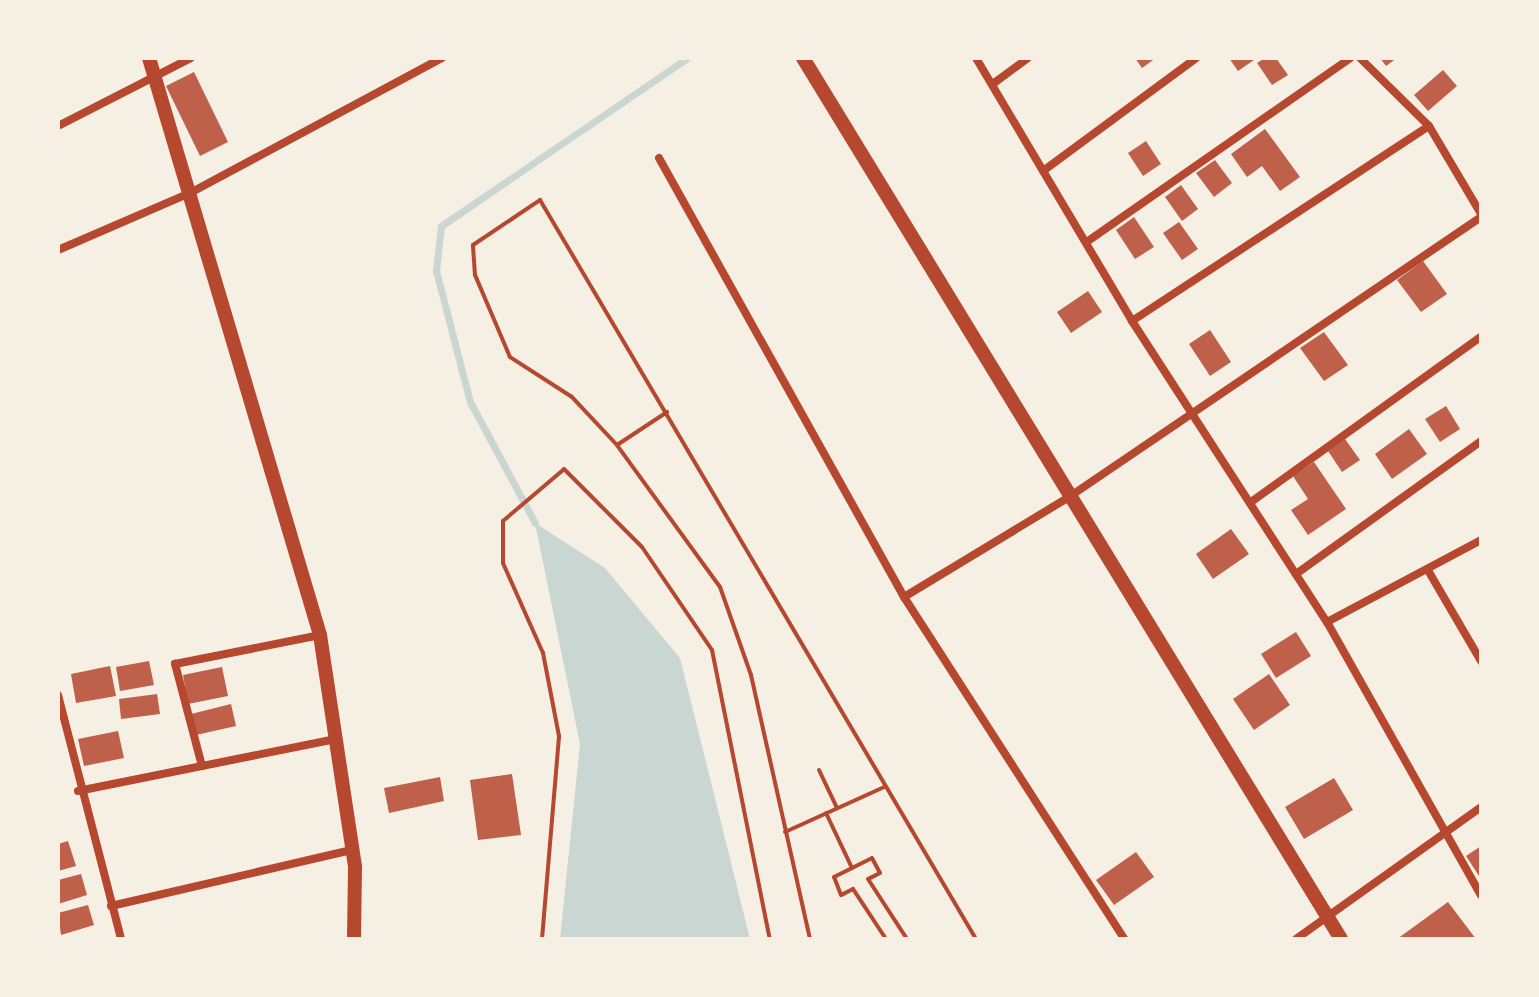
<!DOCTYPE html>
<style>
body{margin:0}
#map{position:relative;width:1539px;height:997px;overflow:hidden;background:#f6efe4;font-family:Ubuntu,sans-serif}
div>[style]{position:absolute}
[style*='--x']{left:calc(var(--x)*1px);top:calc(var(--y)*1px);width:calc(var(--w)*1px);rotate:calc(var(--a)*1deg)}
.water>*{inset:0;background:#c9d6d2}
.stream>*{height:7px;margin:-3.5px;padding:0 3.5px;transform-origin:3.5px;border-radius:3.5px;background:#c9d6d2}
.building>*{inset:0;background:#bf614a}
.path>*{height:4px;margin:-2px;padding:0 2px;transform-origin:2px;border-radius:2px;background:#b5482f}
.minor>*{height:8px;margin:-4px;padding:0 4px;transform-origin:4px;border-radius:4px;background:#b5482f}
.tertiary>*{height:14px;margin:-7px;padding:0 7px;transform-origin:7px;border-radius:7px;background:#b5482f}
span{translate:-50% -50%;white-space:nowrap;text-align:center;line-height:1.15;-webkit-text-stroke:6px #f6efe4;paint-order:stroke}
.frame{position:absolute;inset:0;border:60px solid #f6efe4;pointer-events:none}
</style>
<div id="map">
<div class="water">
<i style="clip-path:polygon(535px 523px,605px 568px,680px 658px,750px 939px,560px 939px,580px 744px)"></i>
</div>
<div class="stream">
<i style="--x:535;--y:523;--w:137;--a:-118.2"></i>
<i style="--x:470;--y:402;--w:135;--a:-104.5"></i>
<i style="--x:436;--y:271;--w:45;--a:-83.7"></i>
<i style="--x:441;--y:226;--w:298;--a:-34.3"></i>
</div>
<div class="building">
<i style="clip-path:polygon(1135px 58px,1156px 58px,1142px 68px)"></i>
<i style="clip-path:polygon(1229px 58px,1257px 58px,1238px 71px)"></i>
<i style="clip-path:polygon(1265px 58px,1276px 58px,1288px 75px,1272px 85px,1257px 63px)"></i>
<i style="clip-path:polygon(1380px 58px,1397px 58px,1386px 66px)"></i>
<i style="clip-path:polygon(1443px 70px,1457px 86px,1428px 111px,1414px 95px)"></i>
<i style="clip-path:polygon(194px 72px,228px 142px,200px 156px,166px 86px)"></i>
<i style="clip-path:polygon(1265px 129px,1300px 177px,1280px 191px,1262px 166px,1247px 177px,1231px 154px)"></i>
<i style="clip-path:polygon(1146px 141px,1161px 164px,1143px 176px,1128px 153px)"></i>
<i style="clip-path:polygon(1215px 160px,1232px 183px,1214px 197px,1196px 173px)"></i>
<i style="clip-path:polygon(1181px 185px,1198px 209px,1182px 221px,1165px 197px)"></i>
<i style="clip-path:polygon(1134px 217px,1154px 247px,1135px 259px,1116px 230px)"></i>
<i style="clip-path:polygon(1179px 222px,1198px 249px,1182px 260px,1163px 233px)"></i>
<i style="clip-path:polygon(1423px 261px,1447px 294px,1421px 312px,1397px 280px)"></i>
<i style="clip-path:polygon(1088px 291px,1102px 312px,1071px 333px,1057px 312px)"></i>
<i style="clip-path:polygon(1210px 330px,1231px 362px,1210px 376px,1189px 344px)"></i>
<i style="clip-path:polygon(1324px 332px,1348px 365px,1324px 381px,1300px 348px)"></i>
<i style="clip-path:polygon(1446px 406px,1460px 429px,1440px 442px,1425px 419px)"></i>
<i style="clip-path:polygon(1409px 429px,1427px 454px,1392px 479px,1375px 454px)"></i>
<i style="clip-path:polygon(1345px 439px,1360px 460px,1342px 472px,1328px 451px)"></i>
<i style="clip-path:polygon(1314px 462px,1346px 509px,1308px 535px,1291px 510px,1308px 499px,1293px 476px)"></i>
<i style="clip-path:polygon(1231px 529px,1249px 554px,1213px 579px,1196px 554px)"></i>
<i style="clip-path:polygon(1296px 632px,1311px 656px,1276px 678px,1261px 654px)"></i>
<i style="clip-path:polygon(149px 661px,154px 685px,120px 691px,116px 667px)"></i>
<i style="clip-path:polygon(110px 666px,116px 696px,76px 703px,71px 674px)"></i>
<i style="clip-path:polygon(222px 667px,228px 696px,188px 704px,183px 675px)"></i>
<i style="clip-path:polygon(1269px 674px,1290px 705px,1254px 730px,1233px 699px)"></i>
<i style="clip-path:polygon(157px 694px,160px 714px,121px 719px,119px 699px)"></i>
<i style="clip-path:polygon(231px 704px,236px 726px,196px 735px,191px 714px)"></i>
<i style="clip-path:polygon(118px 731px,124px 758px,84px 766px,78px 739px)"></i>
<i style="clip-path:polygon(512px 774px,521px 835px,478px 840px,470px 780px)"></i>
<i style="clip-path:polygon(440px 777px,444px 801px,389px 813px,384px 788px)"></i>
<i style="clip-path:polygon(1334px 778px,1353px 810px,1304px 839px,1285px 807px)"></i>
<i style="clip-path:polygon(68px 841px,76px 866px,58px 871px,58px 844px)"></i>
<i style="clip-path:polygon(1481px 846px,1481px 879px,1466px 856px)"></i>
<i style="clip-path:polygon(1136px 852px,1154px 877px,1114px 905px,1096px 880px)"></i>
<i style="clip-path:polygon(81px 874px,87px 895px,58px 904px,58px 880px)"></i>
<i style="clip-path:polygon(1448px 902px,1476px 939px,1397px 939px)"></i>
<i style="clip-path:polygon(88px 905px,94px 925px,61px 935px,58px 913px)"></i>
</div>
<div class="path">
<i style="--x:617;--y:445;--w:60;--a:-33.4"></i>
<i style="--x:819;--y:770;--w:42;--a:64.7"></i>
<i style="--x:826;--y:813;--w:61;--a:64.7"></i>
<i style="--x:785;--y:832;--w:109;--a:-24.4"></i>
<i style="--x:542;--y:939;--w:204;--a:-85.2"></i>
<i style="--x:559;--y:736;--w:85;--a:-100.9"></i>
<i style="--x:543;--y:653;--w:98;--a:-114"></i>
<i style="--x:503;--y:563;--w:42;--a:-90"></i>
<i style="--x:503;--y:521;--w:80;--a:-40.4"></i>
<i style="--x:564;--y:469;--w:110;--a:45"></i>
<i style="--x:642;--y:547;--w:125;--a:55.8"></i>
<i style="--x:712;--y:650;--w:295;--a:78.7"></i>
<i style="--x:810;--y:939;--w:271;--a:-102.6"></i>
<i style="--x:751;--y:675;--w:93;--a:-109.4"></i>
<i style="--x:720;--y:587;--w:175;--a:-126"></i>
<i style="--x:617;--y:445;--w:66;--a:-133.2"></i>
<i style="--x:572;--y:397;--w:74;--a:-147.2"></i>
<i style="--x:510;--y:357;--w:89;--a:-113.1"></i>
<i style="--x:475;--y:275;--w:30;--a:-94"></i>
<i style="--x:473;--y:245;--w:81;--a:-33.9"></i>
<i style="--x:540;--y:200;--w:858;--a:59.46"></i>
<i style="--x:886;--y:939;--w:60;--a:-123.4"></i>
<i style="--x:853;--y:889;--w:13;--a:153"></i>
<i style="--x:841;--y:895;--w:19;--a:-111"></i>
<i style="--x:834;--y:877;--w:42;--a:-26.6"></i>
<i style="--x:872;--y:858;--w:17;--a:62"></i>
<i style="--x:880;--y:873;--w:13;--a:153"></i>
<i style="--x:868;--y:879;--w:72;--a:57"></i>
</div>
<div class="minor">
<i style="--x:976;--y:58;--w:306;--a:59.3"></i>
<i style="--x:1132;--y:321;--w:359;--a:57.1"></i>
<i style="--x:1327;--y:622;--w:313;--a:60.6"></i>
<i style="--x:1360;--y:58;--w:97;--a:44.6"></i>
<i style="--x:1429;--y:126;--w:102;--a:59.4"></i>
<i style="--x:994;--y:83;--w:42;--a:-36.3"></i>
<i style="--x:58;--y:126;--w:149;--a:-27.1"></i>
<i style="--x:659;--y:158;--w:503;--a:60.83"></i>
<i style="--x:904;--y:597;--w:407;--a:57.2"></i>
<i style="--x:1043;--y:171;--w:190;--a:-36.4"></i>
<i style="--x:1088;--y:241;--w:320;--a:-34.9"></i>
<i style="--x:58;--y:250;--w:144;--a:-23.4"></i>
<i style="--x:190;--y:193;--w:286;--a:-28.2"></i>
<i style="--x:1132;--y:321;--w:355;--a:-33.3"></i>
<i style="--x:1251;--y:502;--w:283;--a:-35.7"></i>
<i style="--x:1429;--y:572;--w:103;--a:59.7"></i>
<i style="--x:1296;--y:574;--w:228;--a:-35.7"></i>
<i style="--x:904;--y:597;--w:193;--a:-31.2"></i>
<i style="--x:1069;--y:497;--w:498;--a:-34.2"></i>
<i style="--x:1327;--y:622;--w:174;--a:-28"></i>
<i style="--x:58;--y:695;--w:252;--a:75.5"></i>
<i style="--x:202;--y:766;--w:106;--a:-104.8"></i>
<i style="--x:175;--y:664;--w:148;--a:-11.3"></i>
<i style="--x:78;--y:791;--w:263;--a:-11.4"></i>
<i style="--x:111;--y:906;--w:247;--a:-13.1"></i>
<i style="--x:1296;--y:939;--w:227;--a:-35.5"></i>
</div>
<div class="tertiary">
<i style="--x:149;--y:58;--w:602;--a:73.49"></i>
<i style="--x:320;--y:635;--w:235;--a:81.4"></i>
<i style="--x:355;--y:867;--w:72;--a:90.8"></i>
<i style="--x:803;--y:58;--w:1032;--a:58.59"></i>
</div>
<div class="frame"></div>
</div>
